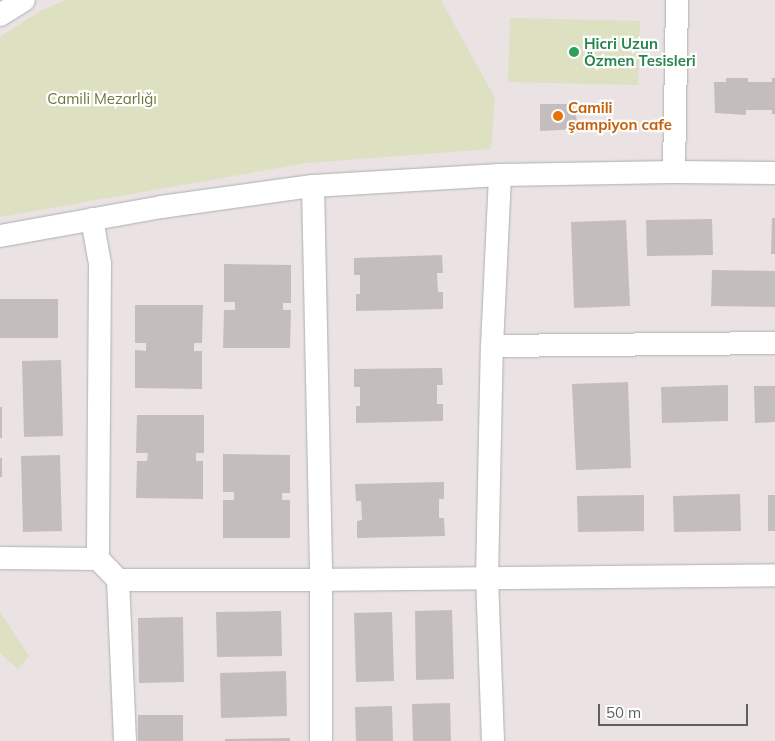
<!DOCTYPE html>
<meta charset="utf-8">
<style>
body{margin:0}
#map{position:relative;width:775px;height:741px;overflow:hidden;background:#ebe2e3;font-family:Mulish,sans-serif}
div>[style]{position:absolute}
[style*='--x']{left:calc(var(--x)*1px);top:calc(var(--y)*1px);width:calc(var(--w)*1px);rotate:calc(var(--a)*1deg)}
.green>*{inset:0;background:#dde0c1}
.building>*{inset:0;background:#c4bdbe}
.roads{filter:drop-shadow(0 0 1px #abb1b0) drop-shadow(0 0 1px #abb1b0)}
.street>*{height:22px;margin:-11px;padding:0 11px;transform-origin:11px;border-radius:11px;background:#fff}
.dots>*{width:14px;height:14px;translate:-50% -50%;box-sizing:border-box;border:2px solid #fff;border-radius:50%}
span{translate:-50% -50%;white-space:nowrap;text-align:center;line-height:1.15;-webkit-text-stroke:4.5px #fff;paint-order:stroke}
.leisure-label{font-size:15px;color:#27864d;font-weight:700}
.left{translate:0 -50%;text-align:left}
.park-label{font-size:15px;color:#6f783c}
.food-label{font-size:15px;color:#c56008;font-weight:700}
.scale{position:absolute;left:598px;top:704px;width:150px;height:22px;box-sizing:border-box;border:2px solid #5a615f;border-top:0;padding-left:6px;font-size:15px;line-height:18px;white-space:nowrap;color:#5a615f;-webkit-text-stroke:4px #fff;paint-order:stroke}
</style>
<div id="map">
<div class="green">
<i style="clip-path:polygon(66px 0,441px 0,495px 98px,491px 149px,307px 163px,0 217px,0 37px,40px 11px)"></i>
<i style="clip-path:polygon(510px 18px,640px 21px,638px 85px,508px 82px)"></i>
<i style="clip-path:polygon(0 612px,29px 656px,18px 669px,0 653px)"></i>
</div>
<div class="building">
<i style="clip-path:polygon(726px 78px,748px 78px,748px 82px,772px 82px,772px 78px,775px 78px,775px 114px,772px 114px,772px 110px,746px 110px,746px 115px,715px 113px,714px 82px,726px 82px)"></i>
<i style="clip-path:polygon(540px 104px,573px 104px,579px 129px,540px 131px)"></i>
<i style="clip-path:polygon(772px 218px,775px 218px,775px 254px,771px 254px)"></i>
<i style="clip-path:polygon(712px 219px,713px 255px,647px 256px,646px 220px)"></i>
<i style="clip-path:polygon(626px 220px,630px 306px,574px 308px,571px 222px)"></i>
<i style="clip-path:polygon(442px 255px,443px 273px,437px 273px,438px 292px,443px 292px,443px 309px,356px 311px,356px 294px,360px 294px,360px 275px,354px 275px,354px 258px)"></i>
<i style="clip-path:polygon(224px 264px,291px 265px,291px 303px,283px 303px,283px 310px,291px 310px,290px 348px,223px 348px,224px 310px,235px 310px,235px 302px,224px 302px)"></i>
<i style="clip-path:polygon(712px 270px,775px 271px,775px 307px,711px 306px)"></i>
<i style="clip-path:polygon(0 299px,58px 299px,58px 338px,0 338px)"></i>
<i style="clip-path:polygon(135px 305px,203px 305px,202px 343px,194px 343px,194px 351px,202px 351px,202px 389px,135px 388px,135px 350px,146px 351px,146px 343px,135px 343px)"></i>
<i style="clip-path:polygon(61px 360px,63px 436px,24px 437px,22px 361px)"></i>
<i style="clip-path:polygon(442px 368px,443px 385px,437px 385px,437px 404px,443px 404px,443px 421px,356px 423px,356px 406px,360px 406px,360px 387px,354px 387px,354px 369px)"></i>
<i style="clip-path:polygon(628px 382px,631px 468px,576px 470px,572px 384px)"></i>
<i style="clip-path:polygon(728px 385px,728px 421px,662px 423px,661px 387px)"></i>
<i style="clip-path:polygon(754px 386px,775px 386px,775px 422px,755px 423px)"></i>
<i style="clip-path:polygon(0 407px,2px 407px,2px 438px,0 438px)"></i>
<i style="clip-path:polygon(137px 415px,204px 415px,204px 453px,196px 453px,196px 461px,203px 461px,203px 499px,136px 498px,137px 461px,147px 461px,148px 453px,136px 453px)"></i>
<i style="clip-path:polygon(223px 454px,290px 455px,290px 493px,282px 493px,282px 500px,290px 500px,290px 538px,223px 538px,223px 500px,234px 500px,234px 492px,223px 492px)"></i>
<i style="clip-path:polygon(60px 455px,62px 531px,23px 532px,21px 456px)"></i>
<i style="clip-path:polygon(0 458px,2px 458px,2px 477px,0 477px)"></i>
<i style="clip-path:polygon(444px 482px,444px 499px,439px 499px,439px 518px,444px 518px,445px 536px,357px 538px,357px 521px,362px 520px,361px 501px,356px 501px,355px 484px)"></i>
<i style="clip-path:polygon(740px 494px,741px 531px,674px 532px,673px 496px)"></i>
<i style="clip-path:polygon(644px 495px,644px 531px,578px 532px,577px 496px)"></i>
<i style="clip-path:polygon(768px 495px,775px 495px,775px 531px,768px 531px)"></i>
<i style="clip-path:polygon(452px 610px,454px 679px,416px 680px,415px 611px)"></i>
<i style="clip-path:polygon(281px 611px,282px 656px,217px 657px,216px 612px)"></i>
<i style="clip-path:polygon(392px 612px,394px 681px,356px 682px,354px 613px)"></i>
<i style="clip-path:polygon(183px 617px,184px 682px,139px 683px,138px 618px)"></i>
<i style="clip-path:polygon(286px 671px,287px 716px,221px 718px,220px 673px)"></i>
<i style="clip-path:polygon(450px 703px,451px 741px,413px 741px,412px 704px)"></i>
<i style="clip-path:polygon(392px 706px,393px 741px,356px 741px,355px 707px)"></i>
<i style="clip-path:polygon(138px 715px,183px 715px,183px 741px,138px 741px)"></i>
<i style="clip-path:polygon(290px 738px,290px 741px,225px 741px,225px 739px)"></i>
</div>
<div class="roads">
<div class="street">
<i style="--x:0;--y:15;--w:28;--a:-32"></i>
<i style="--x:674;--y:172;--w:172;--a:-89"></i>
<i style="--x:313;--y:186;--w:394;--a:88.8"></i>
<i style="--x:321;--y:580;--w:454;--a:-0.6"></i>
<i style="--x:92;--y:219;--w:46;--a:79.9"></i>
<i style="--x:100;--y:264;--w:295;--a:90.4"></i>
<i style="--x:0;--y:236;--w:164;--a:-10.2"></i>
<i style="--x:161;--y:207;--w:153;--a:-7.9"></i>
<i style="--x:313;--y:186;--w:187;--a:-3.4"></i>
<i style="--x:500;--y:175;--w:174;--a:-1"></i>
<i style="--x:674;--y:172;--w:101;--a:0.6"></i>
<i style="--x:492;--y:346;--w:283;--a:-0.6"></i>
<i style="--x:0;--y:558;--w:98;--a:0.6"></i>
<i style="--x:98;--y:559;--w:29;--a:46"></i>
<i style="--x:118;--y:580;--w:203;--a:0"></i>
<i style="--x:321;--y:580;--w:161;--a:90"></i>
<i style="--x:118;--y:580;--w:161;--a:87.5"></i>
<i style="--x:493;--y:741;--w:163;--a:-92.1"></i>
<i style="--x:487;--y:578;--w:232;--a:-88.8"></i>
<i style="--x:492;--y:346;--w:171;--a:-87.3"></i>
</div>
</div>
<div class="dots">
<i style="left:574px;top:52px;background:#2e9e5b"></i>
<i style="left:558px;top:116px;background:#e8710a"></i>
</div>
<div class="leisure-label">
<span class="left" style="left:584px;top:52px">Hicri Uzun<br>Özmen Tesisleri</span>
</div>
<div class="park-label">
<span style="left:102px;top:99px">Camili Mezarlığı</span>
</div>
<div class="food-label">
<span class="left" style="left:568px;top:116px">Camili<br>şampiyon cafe</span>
</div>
<div class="scale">50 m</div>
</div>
